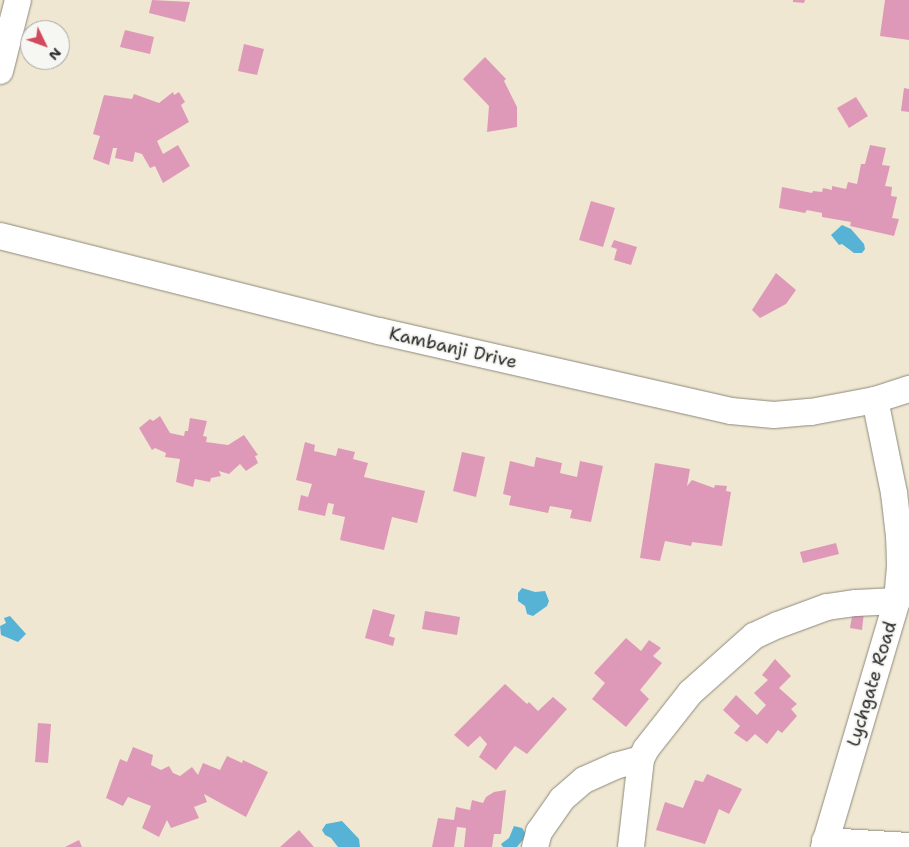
<!DOCTYPE html>
<style>
body{margin:0}
#map{position:relative;width:909px;height:847px;overflow:hidden;background:#efe7d1;font-family:"Shantell Sans",sans-serif}
div>[style]{position:absolute}
[style*='--x']{left:calc(var(--x)*1px);top:calc(var(--y)*1px);width:calc(var(--w)*1px);rotate:calc(var(--a)*1deg)}
.water>*{inset:0;background:#57b3d5}
.building>*{inset:0;background:#df99b8}
.roads{filter:drop-shadow(0 0 1px #8d897e) drop-shadow(0 0 1px #8d897e)}
.minor>*{height:26px;margin:-13px;padding:0 13px;transform-origin:13px;border-radius:13px;background:#fff}
span{translate:-50% -50%;white-space:nowrap;text-align:center;line-height:1.15;-webkit-text-stroke:4px #f6f6f2;paint-order:stroke}
.street-label{font-size:18px;color:#2b2b2b}
.north{position:absolute;left:20px;top:20px;width:50px;height:50px;box-sizing:border-box;background:#f6f6f2;border:1px solid #a5a5a2;border-radius:50%;rotate:132deg;font-size:14px;font-weight:700;line-height:20px;text-align:center;color:#2b2b2b}
.north::after{content:'';display:block;margin:auto;width:18px;height:22px;background:#d1495b;clip-path:polygon(50% 0,100% 100%,50% 72%,0 100%)}
</style>
<div id="map">
<div class="water">
<i style="clip-path:polygon(842px 225px,851px 229px,864px 244px,865px 249px,862px 253px,854px 253px,842px 244px,839px 245px,831px 235px)"></i>
<i style="clip-path:polygon(522px 588px,535px 592px,545px 591px,549px 601px,547px 606px,533px 616px,527px 614px,525px 606px,518px 601px,518px 593px)"></i>
<i style="clip-path:polygon(10px 616px,26px 634px,18px 642px,1px 635px,0 626px,6px 623px,4px 618px)"></i>
<i style="clip-path:polygon(342px 821px,359px 839px,360px 847px,338px 847px,331px 838px,325px 835px,322px 830px,326px 824px)"></i>
<i style="clip-path:polygon(514px 826px,522px 828px,526px 834px,525px 837px,517px 847px,503px 847px,501px 844px,509px 838px)"></i>
</div>
<div class="building">
<i style="clip-path:polygon(152px 0,190px 2px,185px 22px,149px 13px)"></i>
<i style="clip-path:polygon(793px 0,805px 0,804px 3px,793px 2px)"></i>
<i style="clip-path:polygon(885px 0,909px 0,909px 40px,880px 36px)"></i>
<i style="clip-path:polygon(125px 30px,154px 37px,150px 54px,120px 47px)"></i>
<i style="clip-path:polygon(244px 44px,264px 49px,257px 75px,238px 71px)"></i>
<i style="clip-path:polygon(485px 57px,506px 79px,504px 81px,517px 107px,517px 127px,487px 132px,489px 106px,463px 79px)"></i>
<i style="clip-path:polygon(904px 88px,909px 89px,909px 112px,901px 111px)"></i>
<i style="clip-path:polygon(173px 92px,174px 95px,179px 92px,185px 102px,181px 105px,189px 122px,157px 141px,163px 154px,178px 145px,190px 166px,163px 183px,155px 166px,150px 168px,142px 154px,135px 152px,133px 162px,115px 158px,117px 148px,113px 148px,109px 165px,93px 159px,100px 136px,93px 134px,104px 95px,132px 99px,134px 94px,159px 103px)"></i>
<i style="clip-path:polygon(856px 97px,868px 116px,849px 128px,837px 108px)"></i>
<i style="clip-path:polygon(870px 145px,886px 148px,882px 165px,890px 166px,885px 186px,892px 187px,891px 196px,897px 197px,892px 218px,899px 219px,894px 236px,850px 226px,851px 222px,822px 217px,822px 213px,807px 210px,805px 213px,779px 208px,782px 187px,812px 193px,813px 191px,822px 192px,823px 188px,832px 190px,832px 186px,846px 189px,848px 182px,857px 184px,861px 164px,865px 164px)"></i>
<i style="clip-path:polygon(591px 201px,615px 208px,603px 247px,579px 240px)"></i>
<i style="clip-path:polygon(614px 240px,637px 247px,631px 265px,614px 260px,617px 249px,611px 247px)"></i>
<i style="clip-path:polygon(776px 273px,796px 290px,786px 304px,760px 318px,752px 310px)"></i>
<i style="clip-path:polygon(160px 416px,170px 433px,184px 436px,185px 431px,188px 431px,190px 418px,207px 421px,203px 436px,207px 437px,206px 442px,228px 445px,244px 435px,258px 455px,255px 456px,258px 463px,246px 471px,240px 464px,229px 474px,219px 471px,221px 476px,211px 478px,210px 482px,195px 479px,193px 487px,176px 482px,180px 459px,165px 457px,166px 453px,155px 448px,152px 450px,139px 428px,150px 419px,153px 421px)"></i>
<i style="clip-path:polygon(305px 442px,315px 445px,314px 451px,336px 456px,338px 448px,355px 452px,353px 459px,368px 463px,364px 477px,425px 491px,417px 523px,392px 517px,384px 550px,340px 540px,345px 517px,332px 514px,334px 504px,328px 503px,325px 516px,298px 510px,301px 495px,308px 497px,312px 484px,296px 480px)"></i>
<i style="clip-path:polygon(462px 452px,485px 457px,476px 497px,453px 491px)"></i>
<i style="clip-path:polygon(536px 457px,562px 463px,560px 473px,577px 477px,580px 461px,603px 466px,591px 522px,570px 518px,572px 510px,550px 506px,548px 513px,509px 505px,511px 496px,503px 494px,510px 461px,534px 467px)"></i>
<i style="clip-path:polygon(655px 463px,690px 469px,687px 486px,692px 480px,714px 488px,715px 485px,727px 486px,726px 491px,731px 492px,722px 546px,692px 542px,691px 546px,665px 541px,660px 561px,640px 558px)"></i>
<i style="clip-path:polygon(836px 543px,839px 554px,803px 563px,800px 552px)"></i>
<i style="clip-path:polygon(373px 609px,395px 615px,389px 636px,395px 638px,393px 646px,365px 638px)"></i>
<i style="clip-path:polygon(853px 610px,864px 612px,862px 630px,850px 628px)"></i>
<i style="clip-path:polygon(425px 611px,460px 617px,457px 635px,422px 629px)"></i>
<i style="clip-path:polygon(626px 638px,641px 651px,649px 640px,661px 648px,653px 656px,662px 663px,640px 690px,649px 699px,626px 727px,592px 699px,605px 683px,594px 673px)"></i>
<i style="clip-path:polygon(775px 659px,791px 676px,779px 688px,797px 704px,791px 709px,797px 716px,782px 733px,778px 730px,767px 744px,755px 734px,747px 742px,734px 733px,740px 726px,723px 710px,736px 695px,757px 715px,766px 705px,754px 693px,768px 680px,762px 675px)"></i>
<i style="clip-path:polygon(505px 684px,527px 704px,529px 702px,538px 711px,553px 697px,567px 709px,527px 754px,515px 746px,496px 770px,479px 757px,487px 744px,480px 736px,468px 747px,454px 735px)"></i>
<i style="clip-path:polygon(38px 723px,51px 724px,48px 763px,35px 762px)"></i>
<i style="clip-path:polygon(133px 747px,153px 755px,151px 765px,161px 770px,169px 766px,173px 773px,180px 776px,192px 767px,198px 775px,203px 763px,220px 770px,227px 756px,242px 763px,243px 760px,268px 772px,246px 817px,204px 794px,207px 802px,194px 807px,199px 818px,171px 828px,167px 820px,159px 837px,142px 828px,151px 806px,128px 797px,123px 806px,106px 798px,120px 759px,127px 762px)"></i>
<i style="clip-path:polygon(707px 774px,742px 789px,729px 814px,719px 809px,705px 844px,656px 830px,665px 802px,683px 808px,695px 780px,703px 782px)"></i>
<i style="clip-path:polygon(506px 790px,501px 834px,494px 834px,492px 847px,464px 847px,466px 828px,457px 827px,454px 847px,432px 847px,438px 818px,454px 820px,456px 807px,470px 810px,472px 800px,483px 803px,486px 797px,494px 792px)"></i>
<i style="clip-path:polygon(299px 830px,314px 847px,280px 847px)"></i>
<i style="clip-path:polygon(79px 840px,82px 847px,65px 847px)"></i>
</div>
<div class="roads">
<div class="minor">
<i style="--x:0;--y:71;--w:73;--a:-75.8"></i>
<i style="--x:0;--y:236;--w:391;--a:14.1"></i>
<i style="--x:379;--y:331;--w:361;--a:12.8"></i>
<i style="--x:731;--y:411;--w:43;--a:5.3"></i>
<i style="--x:774;--y:415;--w:37;--a:-5"></i>
<i style="--x:811;--y:412;--w:65;--a:-10.6"></i>
<i style="--x:875;--y:400;--w:36;--a:-18"></i>
<i style="--x:825;--y:841;--w:84;--a:3.4"></i>
<i style="--x:535;--y:847;--w:16;--a:-75"></i>
<i style="--x:539;--y:832;--w:40;--a:-55.1"></i>
<i style="--x:562;--y:799;--w:29;--a:-41"></i>
<i style="--x:584;--y:780;--w:34;--a:-24"></i>
<i style="--x:615;--y:766;--w:27;--a:-15"></i>
<i style="--x:631;--y:847;--w:89;--a:-83.5"></i>
<i style="--x:641;--y:759;--w:11;--a:-63"></i>
<i style="--x:646;--y:749;--w:71;--a:-51.8"></i>
<i style="--x:690;--y:693;--w:86;--a:-41.7"></i>
<i style="--x:754;--y:636;--w:26;--a:-25"></i>
<i style="--x:778;--y:625;--w:52;--a:-20.2"></i>
<i style="--x:827;--y:607;--w:29;--a:-8"></i>
<i style="--x:856;--y:603;--w:41;--a:-2.8"></i>
<i style="--x:824;--y:847;--w:257;--a:-73.5"></i>
<i style="--x:897;--y:601;--w:38;--a:-85"></i>
<i style="--x:900;--y:563;--w:27;--a:-92"></i>
<i style="--x:899;--y:536;--w:43;--a:-96.6"></i>
<i style="--x:894;--y:493;--w:95;--a:-101.5"></i>
</div>
</div>
<div class="street-label">
<span style="left:453px;top:348px;rotate:13deg">Kambanji Drive</span>
<span style="left:872px;top:684px;rotate:-73deg">Lychgate Road</span>
</div>
<div class="north">N</div>
</div>
